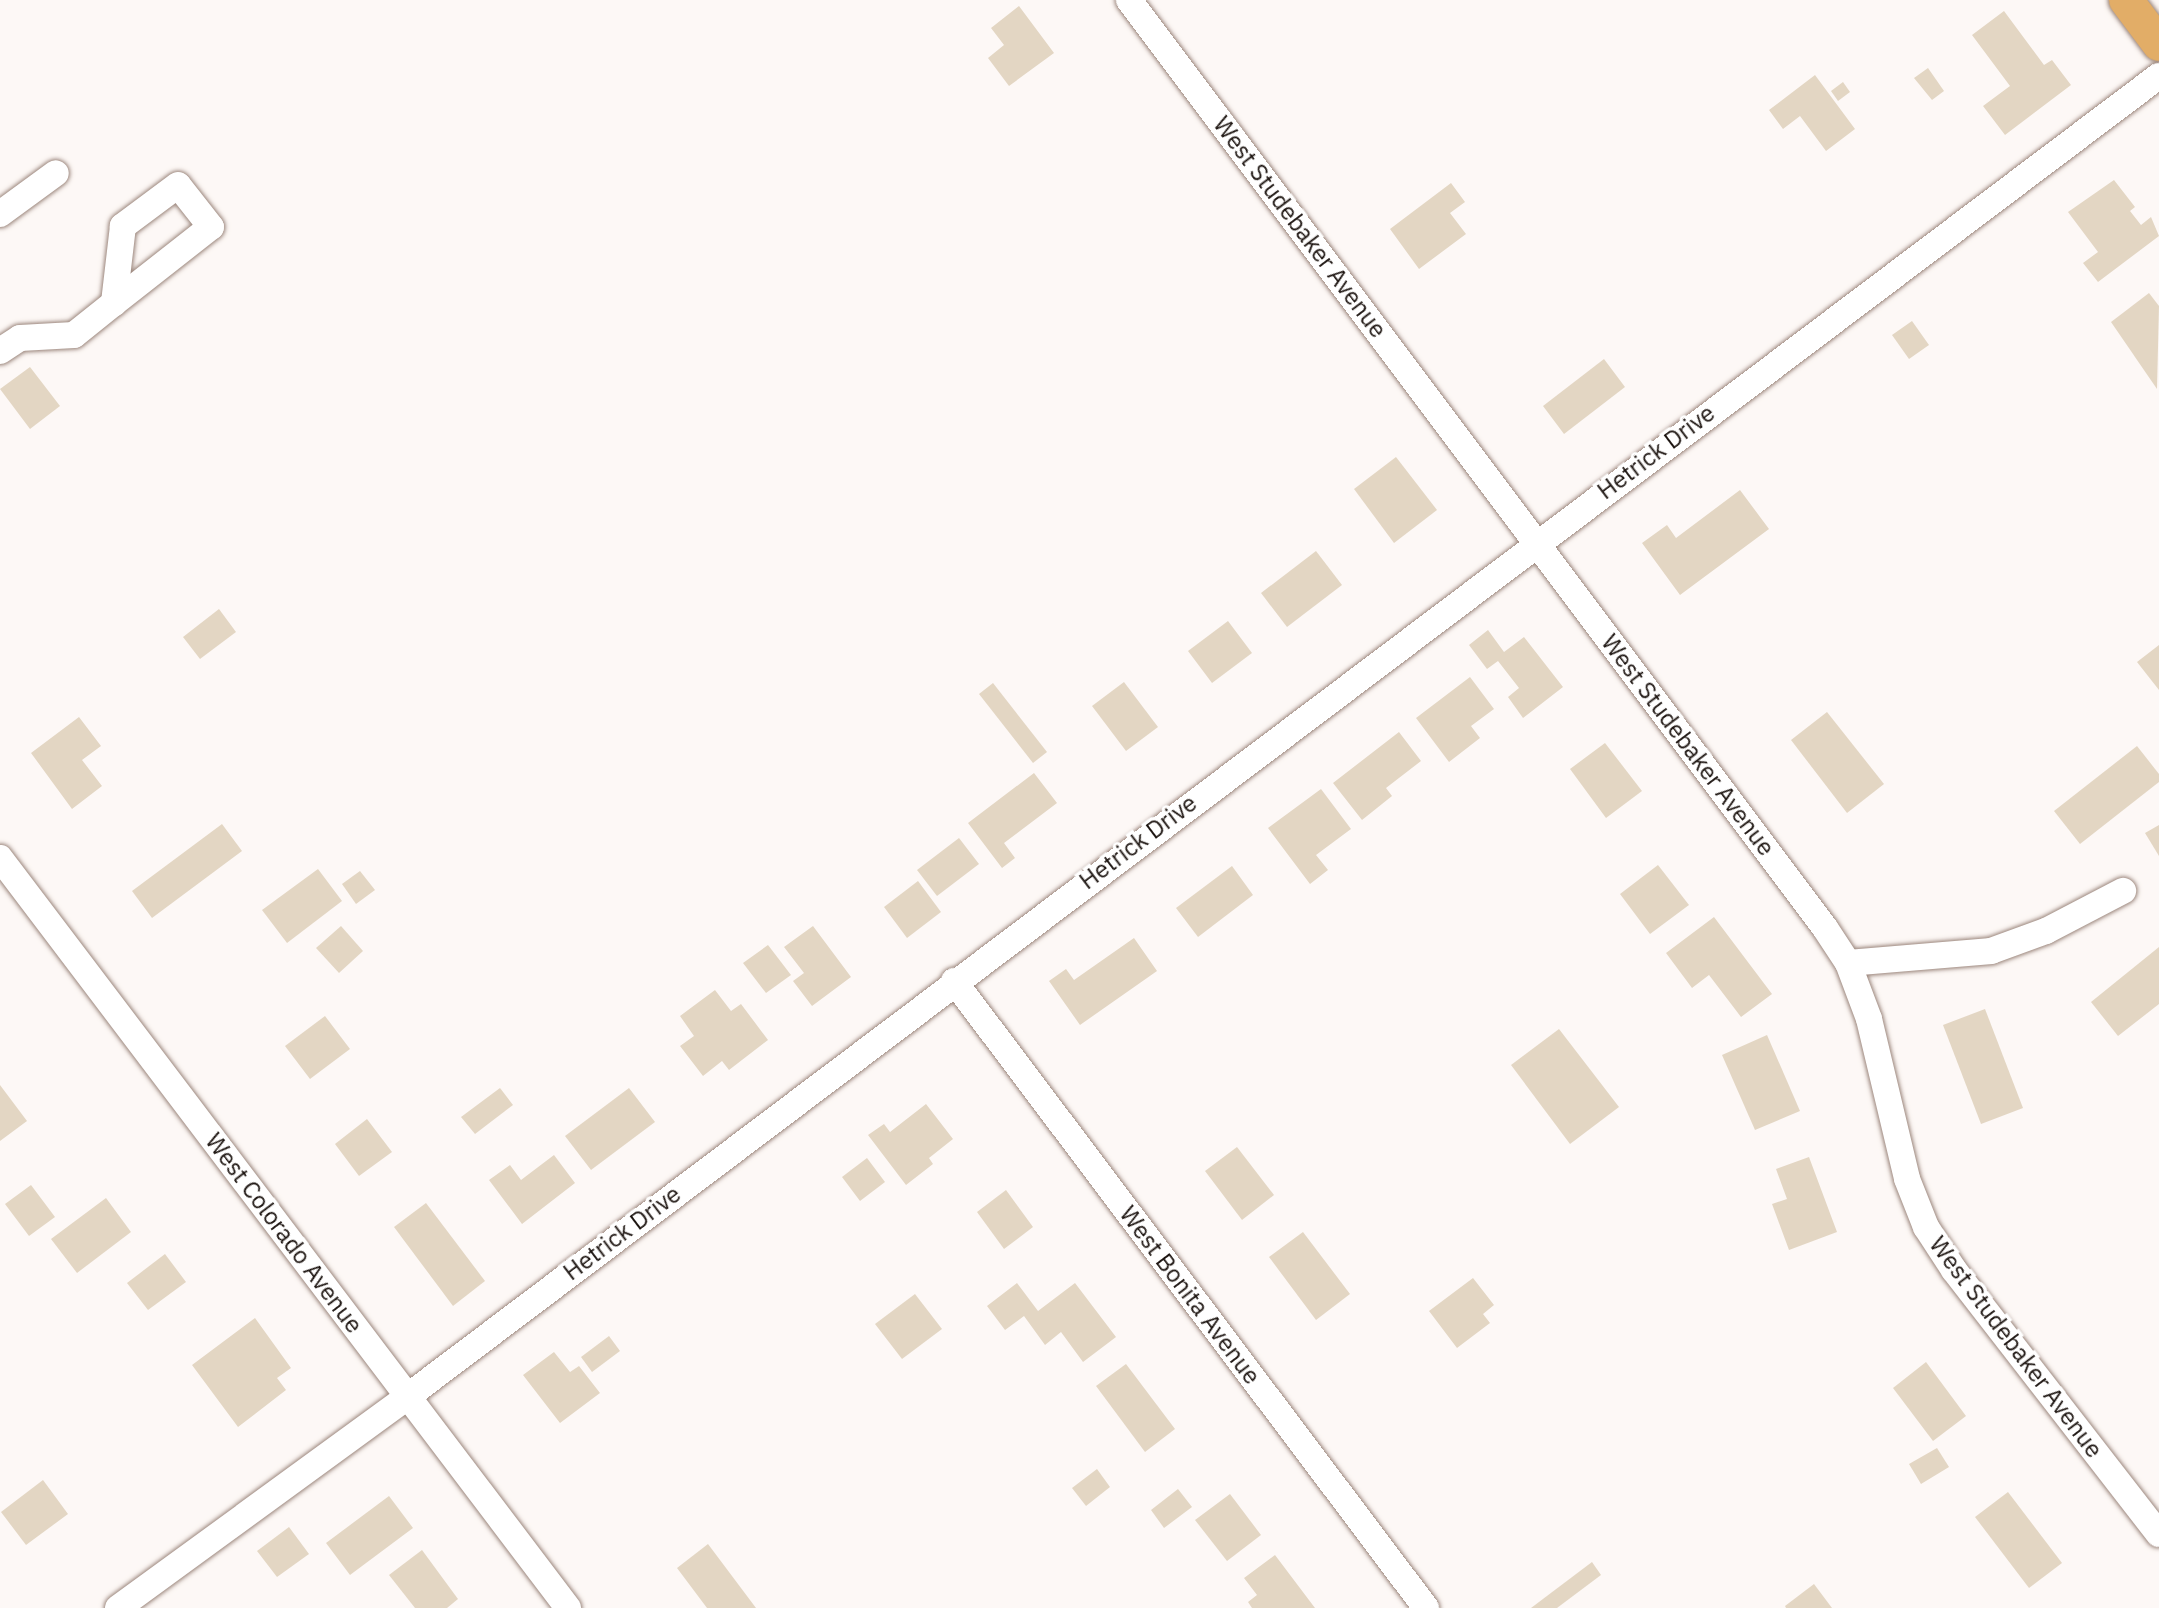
<!DOCTYPE html>
<style>
body{margin:0}
#map{position:relative;width:2159px;height:1608px;overflow:hidden;background:#fdf8f6;font-family:"IBM Plex Sans",sans-serif}
div>[style]{position:absolute}
[style*='--x']{left:calc(var(--x)*1px);top:calc(var(--y)*1px);width:calc(var(--w)*1px);rotate:calc(var(--a)*1deg)}
.building>*{inset:0;background:#e3d6c3}
.roads{filter:drop-shadow(0 0 2px #9c877d) drop-shadow(0 0 2px #9c877d)}
.minor>*{height:26px;margin:-13px;padding:0 13px;transform-origin:13px;border-radius:13px;background:#fff}
.major>*{height:34px;margin:-17px;padding:0 17px;transform-origin:17px;border-radius:17px;background:#e2ad67}
span{translate:-50% -50%;white-space:nowrap;text-align:center;line-height:1.15;-webkit-text-stroke:7px #fff;paint-order:stroke}
.street-label{font-size:24px;color:#1d1511}
</style>
<div id="map">
<div class="building">
<i style="clip-path:polygon(1019px 6px,1054px 53px,1009px 86px,988px 58px,1004px 45px,991px 28px)"></i>
<i style="clip-path:polygon(2004px 11px,2044px 65px,2052px 60px,2071px 85px,2005px 135px,1983px 106px,2010px 86px,1972px 35px)"></i>
<i style="clip-path:polygon(1928px 68px,1944px 91px,1932px 100px,1914px 78px)"></i>
<i style="clip-path:polygon(1815px 75px,1855px 129px,1826px 151px,1800px 116px,1783px 129px,1769px 110px)"></i>
<i style="clip-path:polygon(1843px 82px,1850px 92px,1838px 101px,1831px 91px)"></i>
<i style="clip-path:polygon(2114px 180px,2135px 207px,2130px 211px,2141px 225px,2151px 217px,2159px 236px,2098px 282px,2083px 263px,2098px 252px,2068px 212px)"></i>
<i style="clip-path:polygon(1451px 183px,1465px 202px,1450px 213px,1466px 234px,1419px 269px,1390px 229px)"></i>
<i style="clip-path:polygon(2149px 293px,2159px 306px,2157px 389px,2111px 322px)"></i>
<i style="clip-path:polygon(1912px 321px,1929px 345px,1909px 359px,1892px 335px)"></i>
<i style="clip-path:polygon(1604px 359px,1625px 387px,1564px 434px,1543px 406px)"></i>
<i style="clip-path:polygon(30px 367px,60px 406px,30px 429px,0 389px)"></i>
<i style="clip-path:polygon(1396px 457px,1437px 510px,1394px 543px,1354px 489px)"></i>
<i style="clip-path:polygon(1740px 490px,1769px 529px,1680px 595px,1642px 543px,1667px 525px,1676px 538px)"></i>
<i style="clip-path:polygon(1316px 551px,1342px 585px,1287px 627px,1261px 593px)"></i>
<i style="clip-path:polygon(219px 609px,236px 632px,200px 659px,183px 637px)"></i>
<i style="clip-path:polygon(1228px 621px,1252px 653px,1212px 683px,1188px 651px)"></i>
<i style="clip-path:polygon(1488px 630px,1504px 652px,1524px 637px,1563px 687px,1523px 718px,1508px 697px,1519px 688px,1498px 661px,1487px 669px,1469px 645px)"></i>
<i style="clip-path:polygon(2159px 645px,2159px 690px,2137px 662px)"></i>
<i style="clip-path:polygon(1470px 677px,1494px 709px,1471px 726px,1480px 738px,1449px 762px,1416px 718px)"></i>
<i style="clip-path:polygon(1124px 682px,1158px 727px,1126px 751px,1092px 706px)"></i>
<i style="clip-path:polygon(993px 683px,1047px 752px,1033px 763px,979px 694px)"></i>
<i style="clip-path:polygon(1827px 712px,1884px 784px,1847px 813px,1791px 740px)"></i>
<i style="clip-path:polygon(79px 717px,101px 746px,82px 760px,102px 786px,72px 809px,31px 753px)"></i>
<i style="clip-path:polygon(1399px 732px,1421px 761px,1386px 788px,1392px 796px,1362px 820px,1333px 783px)"></i>
<i style="clip-path:polygon(1605px 743px,1642px 791px,1606px 818px,1570px 769px)"></i>
<i style="clip-path:polygon(2137px 746px,2159px 774px,2159px 782px,2080px 844px,2054px 811px)"></i>
<i style="clip-path:polygon(1034px 773px,1057px 803px,1004px 843px,1015px 858px,1002px 868px,968px 823px)"></i>
<i style="clip-path:polygon(1321px 789px,1351px 829px,1316px 855px,1328px 870px,1310px 884px,1268px 828px)"></i>
<i style="clip-path:polygon(222px 824px,242px 851px,152px 918px,132px 891px)"></i>
<i style="clip-path:polygon(2159px 825px,2159px 856px,2145px 833px)"></i>
<i style="clip-path:polygon(959px 838px,979px 864px,937px 896px,917px 870px)"></i>
<i style="clip-path:polygon(1658px 865px,1689px 905px,1650px 934px,1620px 894px)"></i>
<i style="clip-path:polygon(1232px 866px,1253px 895px,1198px 937px,1176px 908px)"></i>
<i style="clip-path:polygon(318px 869px,342px 901px,287px 943px,262px 910px)"></i>
<i style="clip-path:polygon(360px 871px,375px 890px,356px 904px,342px 884px)"></i>
<i style="clip-path:polygon(918px 881px,941px 912px,907px 938px,884px 907px)"></i>
<i style="clip-path:polygon(1714px 917px,1772px 994px,1741px 1017px,1709px 975px,1692px 988px,1666px 953px)"></i>
<i style="clip-path:polygon(341px 926px,363px 951px,339px 973px,316px 948px)"></i>
<i style="clip-path:polygon(813px 926px,851px 977px,812px 1006px,793px 981px,804px 973px,784px 947px)"></i>
<i style="clip-path:polygon(1134px 938px,1157px 971px,1080px 1025px,1049px 981px,1066px 969px,1074px 980px)"></i>
<i style="clip-path:polygon(768px 945px,791px 975px,766px 993px,743px 963px)"></i>
<i style="clip-path:polygon(2159px 947px,2159px 1004px,2118px 1036px,2091px 1002px)"></i>
<i style="clip-path:polygon(715px 990px,731px 1011px,741px 1004px,768px 1040px,729px 1070px,722px 1061px,703px 1076px,680px 1046px,694px 1036px,680px 1016px)"></i>
<i style="clip-path:polygon(1985px 1009px,2023px 1108px,1981px 1124px,1943px 1025px)"></i>
<i style="clip-path:polygon(325px 1016px,350px 1049px,310px 1079px,285px 1046px)"></i>
<i style="clip-path:polygon(1559px 1029px,1619px 1107px,1570px 1144px,1511px 1065px)"></i>
<i style="clip-path:polygon(1767px 1035px,1800px 1111px,1755px 1130px,1722px 1055px)"></i>
<i style="clip-path:polygon(0 1085px,27px 1121px,0 1141px)"></i>
<i style="clip-path:polygon(500px 1088px,513px 1105px,475px 1134px,461px 1117px)"></i>
<i style="clip-path:polygon(629px 1088px,655px 1122px,591px 1170px,565px 1136px)"></i>
<i style="clip-path:polygon(926px 1104px,953px 1139px,929px 1158px,933px 1164px,906px 1185px,868px 1135px,884px 1124px,890px 1132px)"></i>
<i style="clip-path:polygon(367px 1119px,392px 1152px,359px 1176px,335px 1144px)"></i>
<i style="clip-path:polygon(1237px 1147px,1274px 1195px,1242px 1220px,1205px 1171px)"></i>
<i style="clip-path:polygon(554px 1155px,575px 1183px,522px 1224px,489px 1180px,510px 1165px,521px 1180px)"></i>
<i style="clip-path:polygon(1809px 1157px,1837px 1232px,1789px 1250px,1772px 1204px,1787px 1199px,1776px 1169px)"></i>
<i style="clip-path:polygon(867px 1158px,885px 1182px,860px 1201px,842px 1177px)"></i>
<i style="clip-path:polygon(31px 1185px,55px 1217px,29px 1236px,5px 1204px)"></i>
<i style="clip-path:polygon(1006px 1190px,1033px 1227px,1004px 1249px,977px 1212px)"></i>
<i style="clip-path:polygon(106px 1198px,131px 1232px,77px 1273px,51px 1239px)"></i>
<i style="clip-path:polygon(426px 1203px,485px 1281px,453px 1306px,394px 1227px)"></i>
<i style="clip-path:polygon(1303px 1232px,1350px 1294px,1316px 1320px,1269px 1257px)"></i>
<i style="clip-path:polygon(165px 1254px,186px 1282px,148px 1310px,127px 1283px)"></i>
<i style="clip-path:polygon(1473px 1278px,1494px 1305px,1483px 1314px,1490px 1323px,1457px 1348px,1429px 1311px)"></i>
<i style="clip-path:polygon(1017px 1283px,1038px 1311px,1075px 1283px,1116px 1337px,1083px 1362px,1061px 1332px,1045px 1345px,1024px 1316px,1005px 1330px,987px 1306px)"></i>
<i style="clip-path:polygon(915px 1294px,942px 1329px,902px 1359px,875px 1324px)"></i>
<i style="clip-path:polygon(255px 1318px,291px 1368px,277px 1378px,286px 1390px,238px 1427px,192px 1365px)"></i>
<i style="clip-path:polygon(609px 1336px,620px 1351px,592px 1372px,581px 1357px)"></i>
<i style="clip-path:polygon(554px 1352px,570px 1372px,579px 1366px,600px 1393px,560px 1423px,523px 1375px)"></i>
<i style="clip-path:polygon(1926px 1362px,1966px 1416px,1933px 1441px,1893px 1388px)"></i>
<i style="clip-path:polygon(1126px 1364px,1175px 1429px,1145px 1452px,1096px 1386px)"></i>
<i style="clip-path:polygon(1937px 1448px,1949px 1467px,1921px 1484px,1909px 1464px)"></i>
<i style="clip-path:polygon(1097px 1469px,1110px 1487px,1086px 1506px,1072px 1488px)"></i>
<i style="clip-path:polygon(43px 1480px,68px 1514px,26px 1545px,1px 1512px)"></i>
<i style="clip-path:polygon(1178px 1489px,1192px 1507px,1164px 1528px,1151px 1510px)"></i>
<i style="clip-path:polygon(2008px 1492px,2062px 1563px,2029px 1588px,1975px 1517px)"></i>
<i style="clip-path:polygon(1230px 1494px,1261px 1535px,1227px 1561px,1195px 1520px)"></i>
<i style="clip-path:polygon(389px 1496px,413px 1528px,350px 1575px,326px 1543px)"></i>
<i style="clip-path:polygon(289px 1527px,309px 1554px,277px 1577px,257px 1551px)"></i>
<i style="clip-path:polygon(708px 1544px,756px 1608px,707px 1608px,677px 1568px)"></i>
<i style="clip-path:polygon(422px 1550px,458px 1599px,447px 1608px,415px 1608px,389px 1575px)"></i>
<i style="clip-path:polygon(1275px 1555px,1315px 1608px,1252px 1608px,1248px 1602px,1257px 1595px,1244px 1578px)"></i>
<i style="clip-path:polygon(1592px 1562px,1601px 1575px,1557px 1608px,1531px 1608px)"></i>
<i style="clip-path:polygon(1814px 1584px,1832px 1608px,1786px 1608px,1785px 1606px)"></i>
</div>
<div class="roads">
<div class="minor">
<i style="--x:1129;--y:0;--w:1160;--a:53.13"></i>
<i style="--x:1825;--y:928;--w:42;--a:56.7"></i>
<i style="--x:1848;--y:963;--w:60;--a:69.4"></i>
<i style="--x:1869;--y:1019;--w:164;--a:76.6"></i>
<i style="--x:1907;--y:1179;--w:52;--a:68.4"></i>
<i style="--x:1926;--y:1227;--w:51;--a:56.9"></i>
<i style="--x:1954;--y:1270;--w:334;--a:52.2"></i>
<i style="--x:0;--y:214;--w:69;--a:-36.2"></i>
<i style="--x:0;--y:351;--w:24;--a:-33"></i>
<i style="--x:20;--y:338;--w:54;--a:-3.2"></i>
<i style="--x:74;--y:335;--w:51;--a:-38.7"></i>
<i style="--x:114;--y:303;--w:123;--a:-38.1"></i>
<i style="--x:211;--y:227;--w:53;--a:-128.2"></i>
<i style="--x:178;--y:185;--w:69;--a:143.3"></i>
<i style="--x:123;--y:226;--w:78;--a:96.7"></i>
<i style="--x:0;--y:858;--w:941;--a:52.86"></i>
<i style="--x:1848;--y:963;--w:144;--a:-4.8"></i>
<i style="--x:1991;--y:951;--w:59;--a:-20"></i>
<i style="--x:2046;--y:931;--w:87;--a:-27.5"></i>
<i style="--x:954;--y:981;--w:785;--a:53.03"></i>
<i style="--x:118;--y:1608;--w:358;--a:-36.1"></i>
<i style="--x:407;--y:1397;--w:2194;--a:-37.02"></i>
</div>
<div class="major">
<i style="--x:2126;--y:0;--w:55;--a:53.1"></i>
</div>
</div>
<div class="street-label">
<span style="left:1300px;top:227px;rotate:53deg">West Studebaker Avenue</span>
<span style="left:1656px;top:452px;rotate:-37deg">Hetrick Drive</span>
<span style="left:1688px;top:745px;rotate:53deg">West Studebaker Avenue</span>
<span style="left:1138px;top:842px;rotate:-37deg">Hetrick Drive</span>
<span style="left:284px;top:1233px;rotate:53deg">West Colorado Avenue</span>
<span style="left:622px;top:1233px;rotate:-37deg">Hetrick Drive</span>
<span style="left:1190px;top:1295px;rotate:53deg">West Bonita Avenue</span>
<span style="left:2016px;top:1347px;rotate:53deg">West Studebaker Avenue</span>
</div>
</div>
